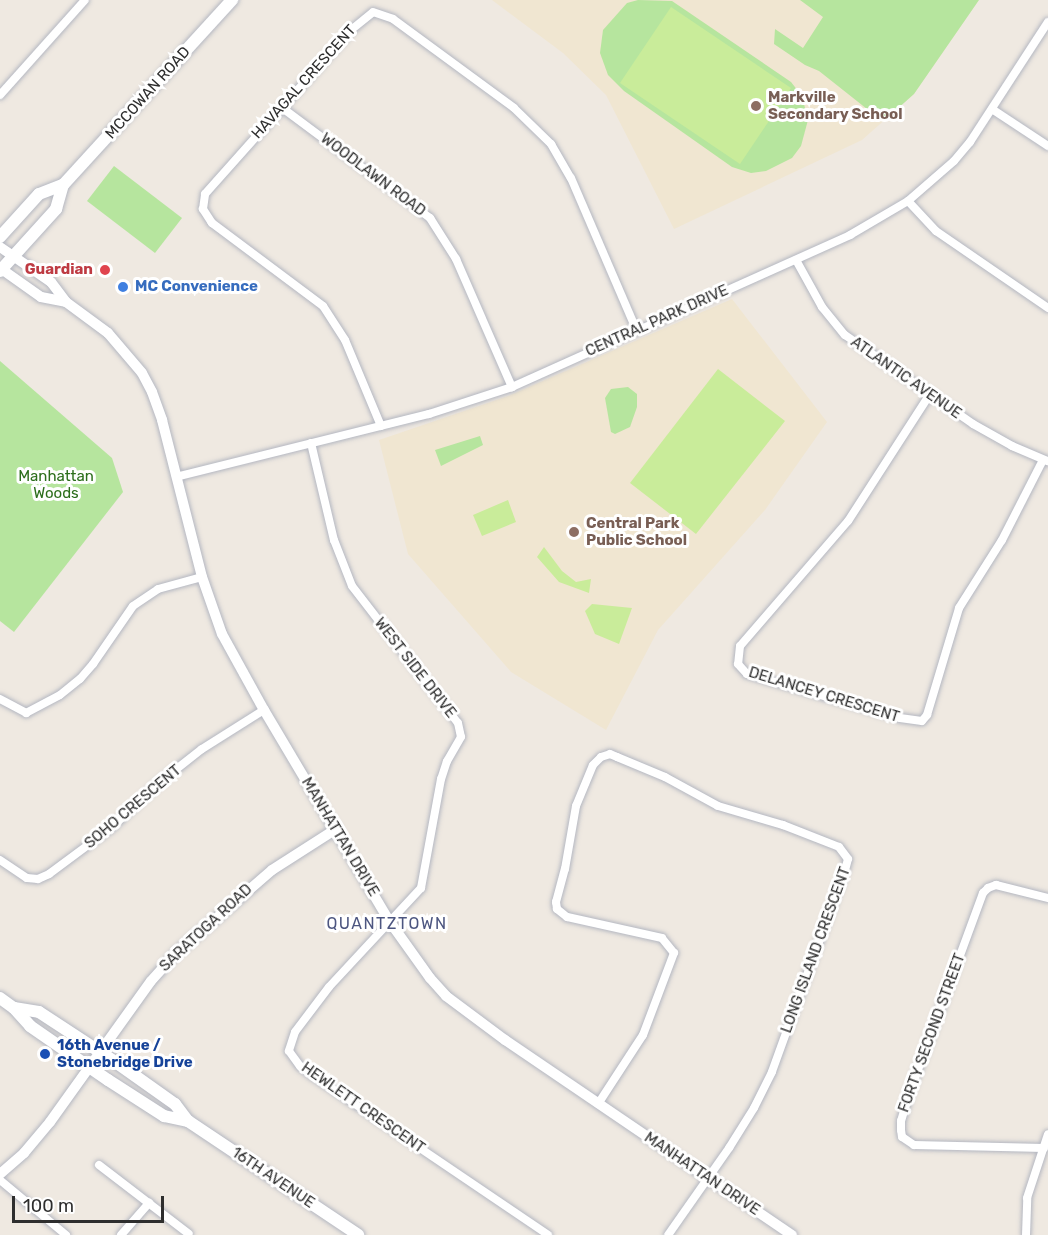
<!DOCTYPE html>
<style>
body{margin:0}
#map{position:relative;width:1048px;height:1235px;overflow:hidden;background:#efe9e1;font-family:Rubik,sans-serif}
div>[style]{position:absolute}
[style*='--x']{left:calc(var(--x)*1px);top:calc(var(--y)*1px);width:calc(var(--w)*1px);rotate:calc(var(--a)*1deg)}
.education>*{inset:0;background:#f0e6d1}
.green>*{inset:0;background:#b6e59e}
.pitch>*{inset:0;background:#c9ec9a}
.roads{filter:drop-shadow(0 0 2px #b4b7c1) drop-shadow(0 0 2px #b4b7c1)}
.minor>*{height:8px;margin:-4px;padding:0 4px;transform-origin:4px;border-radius:4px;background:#fff}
.tertiary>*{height:10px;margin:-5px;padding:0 5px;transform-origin:5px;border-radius:5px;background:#fff}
.secondary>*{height:12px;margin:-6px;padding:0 6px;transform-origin:6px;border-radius:6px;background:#fff}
.dots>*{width:16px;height:16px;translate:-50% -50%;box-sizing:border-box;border:3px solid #fff;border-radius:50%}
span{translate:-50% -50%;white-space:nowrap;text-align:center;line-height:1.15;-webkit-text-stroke:6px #fff;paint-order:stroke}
.street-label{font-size:15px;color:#2e2e2e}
.education-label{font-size:15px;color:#785e54;font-weight:700}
.left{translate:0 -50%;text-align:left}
.health-label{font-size:15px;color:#be3a42;font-weight:700}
.right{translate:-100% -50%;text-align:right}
.shop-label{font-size:15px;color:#366cbe;font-weight:700}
.park-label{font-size:15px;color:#2c6e1b}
.transit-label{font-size:15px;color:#164399;font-weight:700}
.neighbourhood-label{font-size:16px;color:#4d5680;letter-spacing:1.5px}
.scale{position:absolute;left:12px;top:1196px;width:152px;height:27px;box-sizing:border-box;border:3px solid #2e2e2e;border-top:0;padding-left:8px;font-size:18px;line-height:21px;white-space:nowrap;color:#2e2e2e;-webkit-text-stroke:4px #fff;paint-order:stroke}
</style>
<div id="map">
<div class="education">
<i style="clip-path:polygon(492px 0,979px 0,914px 94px,862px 140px,674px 229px,606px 95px,563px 53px)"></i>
<i style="clip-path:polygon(732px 299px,827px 422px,765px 510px,658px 630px,606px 730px,511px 672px,408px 554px,379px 440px,508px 396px)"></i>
</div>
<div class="green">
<i style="clip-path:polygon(638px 0,672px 1px,791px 82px,802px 96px,808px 120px,801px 146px,792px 158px,766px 171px,751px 173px,732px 167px,624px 91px,608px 75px,600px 53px,603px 30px,627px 3px)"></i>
<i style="clip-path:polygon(800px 0,979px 0,914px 94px,886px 119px,867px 109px,819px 71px,805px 65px,774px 44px,775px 29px,803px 48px,823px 17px)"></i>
<i style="clip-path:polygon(114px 166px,182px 218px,155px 253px,87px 201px)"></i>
<i style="clip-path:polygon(0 361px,112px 458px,123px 492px,14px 632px,0 621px)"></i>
<i style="clip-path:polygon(628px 387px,637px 394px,637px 407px,630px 427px,615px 434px,611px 432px,605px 398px,611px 389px)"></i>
<i style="clip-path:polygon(480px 436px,483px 445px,441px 466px,435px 450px)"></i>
</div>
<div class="pitch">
<i style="clip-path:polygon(671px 7px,791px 88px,740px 164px,620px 83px)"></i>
<i style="clip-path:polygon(718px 369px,785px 421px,696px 534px,630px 483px)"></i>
<i style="clip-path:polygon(508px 500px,516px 522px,482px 536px,473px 515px)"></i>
<i style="clip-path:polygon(544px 547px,562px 571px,576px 582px,591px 579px,589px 593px,559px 582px,537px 557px)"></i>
<i style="clip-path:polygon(592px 604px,632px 608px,619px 644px,595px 634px,585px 611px)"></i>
</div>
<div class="roads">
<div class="minor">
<i style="--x:0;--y:95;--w:127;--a:-48.2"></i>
<i style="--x:281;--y:107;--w:186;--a:36.7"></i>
<i style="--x:430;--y:218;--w:49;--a:57.6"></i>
<i style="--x:456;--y:259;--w:140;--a:66.4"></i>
<i style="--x:992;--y:109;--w:67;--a:33.5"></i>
<i style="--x:908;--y:201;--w:41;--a:47"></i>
<i style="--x:936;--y:231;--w:136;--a:34.5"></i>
<i style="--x:796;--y:260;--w:54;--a:61"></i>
<i style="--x:822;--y:307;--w:36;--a:51"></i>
<i style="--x:845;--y:335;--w:156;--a:34.8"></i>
<i style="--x:973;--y:424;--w:45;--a:29.4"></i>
<i style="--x:1012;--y:446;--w:39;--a:23"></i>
<i style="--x:930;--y:394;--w:151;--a:122.8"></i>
<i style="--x:848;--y:521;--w:165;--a:130.8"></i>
<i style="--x:740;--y:646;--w:18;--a:96"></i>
<i style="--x:738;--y:664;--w:13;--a:48"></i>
<i style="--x:747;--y:674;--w:159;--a:16"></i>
<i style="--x:900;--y:718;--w:22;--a:8"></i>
<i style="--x:922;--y:721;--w:8;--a:-50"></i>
<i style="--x:927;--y:715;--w:112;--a:-73.3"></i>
<i style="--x:959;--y:608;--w:80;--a:-57.7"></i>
<i style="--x:1002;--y:540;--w:90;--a:-62.9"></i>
<i style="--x:381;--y:426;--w:93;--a:-112.7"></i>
<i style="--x:345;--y:340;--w:40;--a:-122.9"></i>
<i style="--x:323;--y:306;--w:139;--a:-143.2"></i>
<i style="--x:212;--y:223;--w:17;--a:-123"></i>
<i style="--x:203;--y:209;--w:15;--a:-82"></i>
<i style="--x:205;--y:194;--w:220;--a:-48.3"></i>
<i style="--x:351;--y:30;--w:28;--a:-39"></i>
<i style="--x:373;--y:12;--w:21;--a:19"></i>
<i style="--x:393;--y:19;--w:150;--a:36.3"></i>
<i style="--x:514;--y:108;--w:52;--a:44.2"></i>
<i style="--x:551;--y:144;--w:39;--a:60"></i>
<i style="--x:571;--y:178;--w:164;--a:66.7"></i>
<i style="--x:311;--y:443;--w:100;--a:76.7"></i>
<i style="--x:334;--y:540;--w:49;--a:68.6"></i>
<i style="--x:352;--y:586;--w:173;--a:52.3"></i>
<i style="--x:458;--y:723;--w:14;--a:78"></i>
<i style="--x:461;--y:737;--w:28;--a:120"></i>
<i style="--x:447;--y:761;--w:19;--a:108"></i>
<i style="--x:441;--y:779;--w:111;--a:100.4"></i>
<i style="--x:421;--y:888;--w:135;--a:132.9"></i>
<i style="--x:329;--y:987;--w:56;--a:127.1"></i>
<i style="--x:295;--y:1032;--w:20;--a:108"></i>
<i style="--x:289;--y:1051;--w:19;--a:54"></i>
<i style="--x:300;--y:1066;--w:15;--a:37"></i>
<i style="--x:312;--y:1075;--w:285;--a:34.1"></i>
<i style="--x:176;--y:477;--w:261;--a:-14"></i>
<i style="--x:429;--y:414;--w:87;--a:-18"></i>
<i style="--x:512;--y:387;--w:371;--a:-24.2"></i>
<i style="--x:850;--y:235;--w:67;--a:-30.4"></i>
<i style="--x:908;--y:201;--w:61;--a:-41"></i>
<i style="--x:954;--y:161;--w:25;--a:-50"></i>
<i style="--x:970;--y:142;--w:143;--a:-57"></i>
<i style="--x:0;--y:699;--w:30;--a:28"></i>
<i style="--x:26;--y:713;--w:38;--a:-28"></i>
<i style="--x:60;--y:695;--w:26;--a:-39"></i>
<i style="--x:80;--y:679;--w:20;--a:-49"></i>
<i style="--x:93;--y:664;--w:70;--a:-55.4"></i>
<i style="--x:133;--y:606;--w:30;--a:-34"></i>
<i style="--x:158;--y:589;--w:46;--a:-15.3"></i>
<i style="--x:0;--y:860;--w:32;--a:34"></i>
<i style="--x:27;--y:878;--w:11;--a:5"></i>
<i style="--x:38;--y:879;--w:12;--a:-24"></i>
<i style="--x:49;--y:874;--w:77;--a:-36.6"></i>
<i style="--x:111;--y:828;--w:67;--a:-43.2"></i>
<i style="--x:160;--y:782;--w:53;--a:-38.2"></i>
<i style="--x:202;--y:749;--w:73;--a:-32.2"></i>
<i style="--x:598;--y:1104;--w:82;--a:-56.9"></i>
<i style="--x:643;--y:1035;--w:88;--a:-69.3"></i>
<i style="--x:674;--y:953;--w:19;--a:-129"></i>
<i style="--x:662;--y:938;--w:97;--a:-167.5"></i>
<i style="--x:567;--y:917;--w:13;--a:-141"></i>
<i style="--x:557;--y:909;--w:7;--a:-98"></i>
<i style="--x:556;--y:902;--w:34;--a:-75"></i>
<i style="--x:565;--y:869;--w:64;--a:-80.1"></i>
<i style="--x:576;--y:806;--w:44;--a:-67.5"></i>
<i style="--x:593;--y:765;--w:11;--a:-45"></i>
<i style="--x:601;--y:757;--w:9;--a:-18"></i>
<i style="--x:610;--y:754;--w:8;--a:23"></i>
<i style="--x:617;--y:757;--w:52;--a:22.6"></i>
<i style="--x:665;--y:777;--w:60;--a:28.7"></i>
<i style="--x:718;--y:806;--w:68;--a:16.3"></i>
<i style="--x:783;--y:825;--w:60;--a:21.4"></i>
<i style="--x:839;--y:847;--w:15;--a:53"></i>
<i style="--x:848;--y:859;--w:11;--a:105"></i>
<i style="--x:845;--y:870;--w:215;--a:109.9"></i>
<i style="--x:772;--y:1072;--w:40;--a:116.6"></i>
<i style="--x:754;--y:1108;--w:47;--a:122"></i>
<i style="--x:729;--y:1148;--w:106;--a:125"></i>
<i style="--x:1044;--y:1148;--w:130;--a:-178.7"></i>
<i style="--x:914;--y:1145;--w:14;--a:-146"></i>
<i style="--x:902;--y:1137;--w:7;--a:-98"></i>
<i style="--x:901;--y:1130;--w:9;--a:-90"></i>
<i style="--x:901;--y:1121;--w:37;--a:-73"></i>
<i style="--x:912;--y:1086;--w:206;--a:-69.8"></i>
<i style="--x:983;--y:893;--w:7;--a:-45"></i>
<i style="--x:988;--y:888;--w:9;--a:-21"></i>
<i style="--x:996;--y:885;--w:54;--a:14"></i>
<i style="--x:99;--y:1165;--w:113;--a:37.5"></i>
<i style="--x:0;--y:1180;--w:86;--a:39.8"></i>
<i style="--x:121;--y:1235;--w:43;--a:-48.8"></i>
<i style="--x:1026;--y:1235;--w:37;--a:-88"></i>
<i style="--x:1027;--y:1198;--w:67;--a:-71.8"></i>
</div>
<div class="tertiary">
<i style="--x:0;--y:247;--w:62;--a:34.5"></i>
<i style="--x:51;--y:282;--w:25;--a:53"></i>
<i style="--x:66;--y:302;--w:52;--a:36.4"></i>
<i style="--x:108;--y:333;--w:52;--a:49.6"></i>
<i style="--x:142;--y:373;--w:21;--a:62"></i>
<i style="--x:152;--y:392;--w:30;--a:70"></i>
<i style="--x:162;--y:420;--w:162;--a:75.7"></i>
<i style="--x:202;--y:577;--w:60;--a:70.7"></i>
<i style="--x:222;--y:634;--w:87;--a:61.1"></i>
<i style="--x:264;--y:710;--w:247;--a:59.3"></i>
<i style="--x:390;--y:922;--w:69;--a:54.5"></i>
<i style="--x:430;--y:978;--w:24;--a:48"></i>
<i style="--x:446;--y:996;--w:74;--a:36.7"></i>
<i style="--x:505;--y:1040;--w:347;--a:34.2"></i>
<i style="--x:0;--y:268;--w:50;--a:35.3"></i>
<i style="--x:41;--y:297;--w:25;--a:11"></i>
<i style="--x:0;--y:1174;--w:32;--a:-41"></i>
<i style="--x:24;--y:1153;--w:40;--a:-50"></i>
<i style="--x:50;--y:1122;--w:173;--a:-54.4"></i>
<i style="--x:151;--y:981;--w:36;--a:-48"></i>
<i style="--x:175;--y:954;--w:128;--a:-40.9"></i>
<i style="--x:272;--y:870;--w:76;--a:-32.6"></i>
</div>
<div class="secondary">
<i style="--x:0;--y:237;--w:58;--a:-47.8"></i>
<i style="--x:39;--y:194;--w:26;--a:-21"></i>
<i style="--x:0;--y:271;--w:84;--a:-47.9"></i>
<i style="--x:56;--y:209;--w:25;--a:-74"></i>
<i style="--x:63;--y:185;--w:251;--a:-47.6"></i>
<i style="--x:0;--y:998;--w:17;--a:36"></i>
<i style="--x:14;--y:1008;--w:24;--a:48"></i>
<i style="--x:30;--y:1026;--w:95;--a:34.7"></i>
<i style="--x:108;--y:1080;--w:67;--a:32.7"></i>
<i style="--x:164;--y:1116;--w:25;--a:12"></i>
<i style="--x:188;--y:1121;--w:205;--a:33.8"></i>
<i style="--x:14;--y:1008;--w:25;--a:9"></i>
<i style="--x:39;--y:1012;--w:93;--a:33.2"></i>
<i style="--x:117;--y:1063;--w:71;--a:35.3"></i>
<i style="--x:175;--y:1104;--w:21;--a:53"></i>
</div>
</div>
<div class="dots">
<i style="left:756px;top:106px;background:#8d6e63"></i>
<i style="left:105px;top:270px;background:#e0444e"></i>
<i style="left:123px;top:287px;background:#3f7fe0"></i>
<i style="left:574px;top:532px;background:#8d6e63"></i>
<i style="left:45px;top:1054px;background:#1a4fb4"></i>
</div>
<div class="street-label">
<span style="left:304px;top:82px;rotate:-48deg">HAVAGAL CRESCENT</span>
<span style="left:148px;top:93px;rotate:-48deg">MCCOWAN ROAD</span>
<span style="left:373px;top:175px;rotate:37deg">WOODLAWN ROAD</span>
<span style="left:657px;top:321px;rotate:-24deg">CENTRAL PARK DRIVE</span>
<span style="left:906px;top:378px;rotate:35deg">ATLANTIC AVENUE</span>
<span style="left:415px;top:668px;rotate:52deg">WEST SIDE DRIVE</span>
<span style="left:824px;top:695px;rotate:17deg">DELANCEY CRESCENT</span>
<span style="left:133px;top:807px;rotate:-40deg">SOHO CRESCENT</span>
<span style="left:340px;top:837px;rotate:59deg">MANHATTAN DRIVE</span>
<span style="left:206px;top:928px;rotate:-43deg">SARATOGA ROAD</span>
<span style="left:816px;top:950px;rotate:-70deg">LONG ISLAND CRESCENT</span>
<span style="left:932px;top:1033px;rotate:-70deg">FORTY SECOND STREET</span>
<span style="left:363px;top:1108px;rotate:35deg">HEWLETT CRESCENT</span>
<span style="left:702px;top:1174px;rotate:34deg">MANHATTAN DRIVE</span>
<span style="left:273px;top:1178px;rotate:34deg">16TH AVENUE</span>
</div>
<div class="education-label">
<span class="left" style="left:768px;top:106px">Markville<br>Secondary School</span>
<span class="left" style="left:586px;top:532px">Central Park<br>Public School</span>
</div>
<div class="health-label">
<span class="right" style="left:93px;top:270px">Guardian</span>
</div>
<div class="shop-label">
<span class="left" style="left:135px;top:287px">MC Convenience</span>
</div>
<div class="park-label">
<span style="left:56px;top:485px">Manhattan<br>Woods</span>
</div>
<div class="transit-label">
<span class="left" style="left:57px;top:1054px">16th Avenue /<br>Stonebridge Drive</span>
</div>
<div class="neighbourhood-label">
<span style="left:387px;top:924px">QUANTZTOWN</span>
</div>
<div class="scale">100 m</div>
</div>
